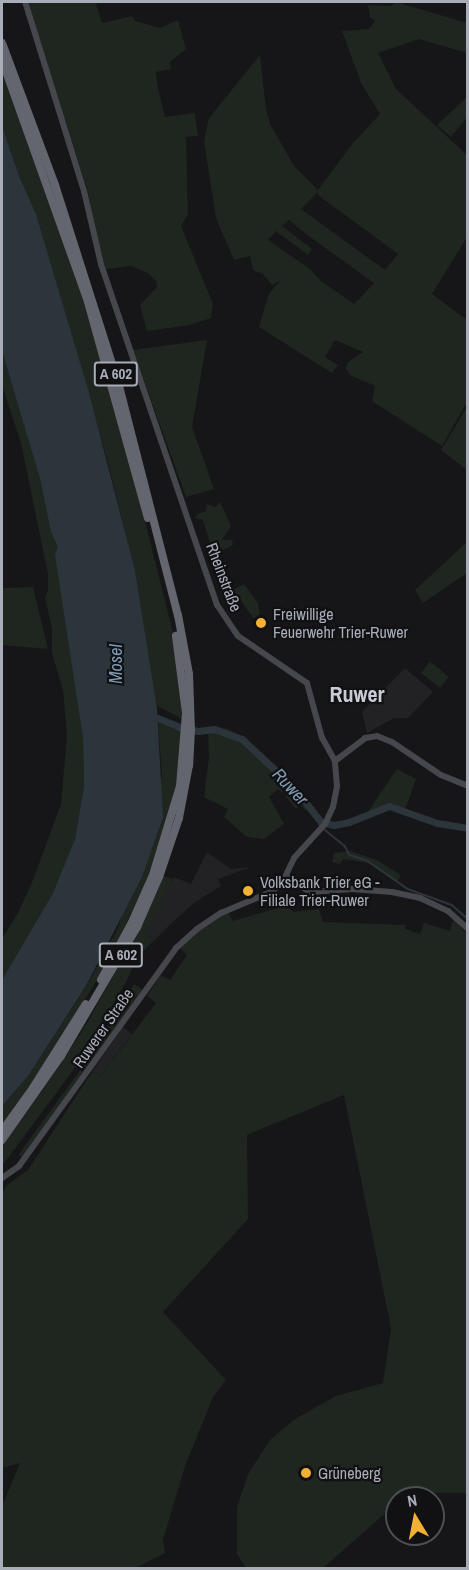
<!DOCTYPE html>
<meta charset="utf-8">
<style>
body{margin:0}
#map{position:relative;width:469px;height:1570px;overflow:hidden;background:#161618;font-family:"Archivo Narrow",sans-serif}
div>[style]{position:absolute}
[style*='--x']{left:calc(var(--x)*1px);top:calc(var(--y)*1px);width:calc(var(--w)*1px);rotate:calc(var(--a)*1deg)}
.built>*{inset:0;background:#222225}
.green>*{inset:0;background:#1e261f}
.water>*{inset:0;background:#2c353c}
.stream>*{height:1.5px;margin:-0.75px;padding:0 0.75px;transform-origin:0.75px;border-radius:0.75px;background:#2c353c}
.river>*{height:7px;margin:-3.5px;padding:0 3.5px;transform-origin:3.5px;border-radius:3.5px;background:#2c353c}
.secondary>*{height:6px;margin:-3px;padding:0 3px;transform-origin:3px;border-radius:3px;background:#45474d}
.highway>*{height:8px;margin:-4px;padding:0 4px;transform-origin:4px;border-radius:4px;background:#63666e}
.dots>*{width:16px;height:16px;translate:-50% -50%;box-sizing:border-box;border:3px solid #111113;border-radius:50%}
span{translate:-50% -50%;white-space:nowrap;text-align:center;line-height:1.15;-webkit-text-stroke:4.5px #111113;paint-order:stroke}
.shield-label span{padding:2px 4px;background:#111113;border:2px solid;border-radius:4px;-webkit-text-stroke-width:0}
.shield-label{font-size:15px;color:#a8adb8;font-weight:700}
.street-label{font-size:16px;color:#a8adb8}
.poi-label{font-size:16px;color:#a8adb8}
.left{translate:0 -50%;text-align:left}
.water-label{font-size:18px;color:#7f9bb3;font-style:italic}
.district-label{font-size:22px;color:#c9ccd4;font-weight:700}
.frame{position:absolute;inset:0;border:3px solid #a8adb8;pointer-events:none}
.north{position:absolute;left:385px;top:1486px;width:60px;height:60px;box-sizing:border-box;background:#111113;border:2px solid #4d4f55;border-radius:50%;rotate:350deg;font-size:16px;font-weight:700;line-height:24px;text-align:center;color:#a8adb8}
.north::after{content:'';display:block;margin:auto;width:21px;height:27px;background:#f2b134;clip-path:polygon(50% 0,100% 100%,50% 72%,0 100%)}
</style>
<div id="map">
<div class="built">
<i style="clip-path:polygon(405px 668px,433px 692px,408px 718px,394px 718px,367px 733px,362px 712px)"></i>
<i style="clip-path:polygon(207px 852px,231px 869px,251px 867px,218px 879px,221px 886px,194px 903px,151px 942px,140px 932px,174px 877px,191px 884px)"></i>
<i style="clip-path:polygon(123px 1027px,132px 1034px,100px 1077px,92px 1072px)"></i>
</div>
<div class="green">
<i style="clip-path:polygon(29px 2px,105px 2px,96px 4px,102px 23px,132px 16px,135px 21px,160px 28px,178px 20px,186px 49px,170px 62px,171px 69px,156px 72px,158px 88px,165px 117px,195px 113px,198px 136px,186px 137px,188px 214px,181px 226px,213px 304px,211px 318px,190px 325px,147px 331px,140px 305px,157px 287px,156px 281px,148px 273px,131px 266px,106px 269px,95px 230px,87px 188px,37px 36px)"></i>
<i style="clip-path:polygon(evenodd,396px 2px,467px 23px,467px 53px,419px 39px,378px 53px,396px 89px,467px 155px,467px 237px,432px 294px,467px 320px,467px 402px,442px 446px,372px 401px,375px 386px,350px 375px,346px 368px,348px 362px,363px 352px,335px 340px,325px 357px,338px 365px,332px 373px,259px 327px,269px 294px,280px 281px,272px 285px,263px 274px,253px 270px,250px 256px,234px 260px,216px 218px,204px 141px,209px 118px,260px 55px,266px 110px,270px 124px,294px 166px,318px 190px,353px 143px,380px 114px,361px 83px,342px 31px,369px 29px,375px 21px,370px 17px,368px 5px,391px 6px,396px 2px,318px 192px,318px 195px,398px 254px,385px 270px,301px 209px,318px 192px,396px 2px,289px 220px,306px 234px,374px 283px,354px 304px,321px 281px,310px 269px,268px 240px,276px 231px,308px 255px,312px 249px,282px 226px,289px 220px)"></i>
<i style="clip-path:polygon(2px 67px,80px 286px,117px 409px,174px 637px,181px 686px,182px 719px,156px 705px,135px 570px,106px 455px,36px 214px,19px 176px,2px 126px)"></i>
<i style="clip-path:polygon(467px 97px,467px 117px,451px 137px,437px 125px)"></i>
<i style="clip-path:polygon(207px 340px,192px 427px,214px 489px,186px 497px,133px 350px)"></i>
<i style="clip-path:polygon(2px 351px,40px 479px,51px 532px,59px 547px,83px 738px,84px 786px,75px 839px,53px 893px,2px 980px,2px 939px,19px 911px,33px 880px,61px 804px,67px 736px,63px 690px,52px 653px,52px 628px,45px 598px,48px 590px,48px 574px,21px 443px,2px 385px)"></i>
<i style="clip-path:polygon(467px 407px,467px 470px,441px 450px)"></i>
<i style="clip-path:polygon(220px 502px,231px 526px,222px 540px,232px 540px,233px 545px,217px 553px,217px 545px,216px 542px,210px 543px,203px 520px,195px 518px,198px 514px,206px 511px,207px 504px,215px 507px)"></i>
<i style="clip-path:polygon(467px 542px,467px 573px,423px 603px,415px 590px)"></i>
<i style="clip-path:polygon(244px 584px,258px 603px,260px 614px,254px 619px,233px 590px)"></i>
<i style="clip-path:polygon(33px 587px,48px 649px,2px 645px,2px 588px)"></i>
<i style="clip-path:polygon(430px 661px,449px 677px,440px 688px,421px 673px)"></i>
<i style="clip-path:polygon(158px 723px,182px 730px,177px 786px,152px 870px,106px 965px,77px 1013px,41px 1071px,2px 1126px,2px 1106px,28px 1076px,86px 987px,118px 928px,162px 776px)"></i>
<i style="clip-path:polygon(219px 727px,230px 730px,252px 744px,281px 770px,311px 806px,305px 810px,301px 805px,296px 809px,285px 796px,289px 792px,287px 789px,282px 793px,278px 789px,269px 797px,284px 824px,264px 839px,247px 837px,224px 817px,228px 809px,204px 797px,209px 757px,208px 728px)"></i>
<i style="clip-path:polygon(397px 769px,416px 779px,404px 812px,389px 806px,367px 813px)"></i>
<i style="clip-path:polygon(350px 851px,377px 860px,401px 875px,397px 882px,368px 863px,344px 859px,339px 864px,332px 862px,334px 853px)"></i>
<i style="clip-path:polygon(163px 876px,172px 879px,145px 935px,152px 940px,170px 925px,138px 956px,126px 982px,77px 1065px,2px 1166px,2px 1147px,61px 1064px,87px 1023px,140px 927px)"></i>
<i style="clip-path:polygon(285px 906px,294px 912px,319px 909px,323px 922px,406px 925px,405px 929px,420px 934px,424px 923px,450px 931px,453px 919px,468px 935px,467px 1493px,408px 1493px,403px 1498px,397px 1498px,397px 1503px,323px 1568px,246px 1568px,237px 1554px,237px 1507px,248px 1474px,270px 1440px,295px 1419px,336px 1396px,383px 1383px,391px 1328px,344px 1095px,247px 1135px,248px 1219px,163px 1312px,226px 1380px,213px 1397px,185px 1466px,163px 1540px,165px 1553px,135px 1568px,2px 1568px,2px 1506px,20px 1463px,2px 1468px,2px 1193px,6px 1186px,28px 1170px,92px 1072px,100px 1077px,156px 1003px,147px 996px,161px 975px,170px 980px,187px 955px,178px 946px,227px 910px,233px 921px)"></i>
<i style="clip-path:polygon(134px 984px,143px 990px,22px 1158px,19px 1154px,86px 1062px)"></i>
</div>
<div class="water">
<i style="clip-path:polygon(2px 126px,19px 176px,36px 214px,89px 393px,135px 570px,157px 709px,163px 817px,142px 877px,86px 986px,28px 1076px,2px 1106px,2px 980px,53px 893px,75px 839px,84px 786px,83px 738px,55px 554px,58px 547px,51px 532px,40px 479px,2px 351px)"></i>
</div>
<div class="stream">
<i style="--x:324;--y:829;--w:27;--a:39"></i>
<i style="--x:345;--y:846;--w:10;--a:61"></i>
<i style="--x:350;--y:855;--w:19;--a:18"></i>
<i style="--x:368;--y:861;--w:49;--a:35"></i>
<i style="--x:408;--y:889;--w:47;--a:20"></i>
<i style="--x:452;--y:905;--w:21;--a:41"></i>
</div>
<div class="river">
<i style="--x:150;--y:715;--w:31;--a:22"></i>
<i style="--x:179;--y:727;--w:19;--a:12"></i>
<i style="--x:198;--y:731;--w:16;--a:-7"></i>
<i style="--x:214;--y:729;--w:30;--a:20"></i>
<i style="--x:242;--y:739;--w:73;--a:43.3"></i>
<i style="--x:295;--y:789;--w:42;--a:51.8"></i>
<i style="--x:321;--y:822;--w:13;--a:13"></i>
<i style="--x:334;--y:825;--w:15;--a:-11"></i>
<i style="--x:349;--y:822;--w:43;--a:-21.8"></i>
<i style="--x:389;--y:806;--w:51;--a:19.5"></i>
<i style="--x:437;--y:823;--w:31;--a:9"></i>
</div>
<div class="secondary">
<i style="--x:335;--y:761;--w:38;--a:-37"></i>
<i style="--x:365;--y:738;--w:12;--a:-9"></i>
<i style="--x:377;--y:736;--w:16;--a:22"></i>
<i style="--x:392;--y:742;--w:59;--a:34"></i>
<i style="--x:441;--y:775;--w:29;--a:22"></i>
<i style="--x:286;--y:876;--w:29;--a:34"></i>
<i style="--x:310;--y:892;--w:42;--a:-4.1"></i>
<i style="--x:352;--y:889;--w:40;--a:4.3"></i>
<i style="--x:392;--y:892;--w:29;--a:12"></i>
<i style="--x:420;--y:898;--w:31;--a:25"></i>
<i style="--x:448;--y:911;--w:27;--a:42"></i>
<i style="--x:2;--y:1178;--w:21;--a:-35"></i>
<i style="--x:19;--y:1166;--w:269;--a:-54.2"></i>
<i style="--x:176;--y:948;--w:28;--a:-42"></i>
<i style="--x:197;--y:929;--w:29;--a:-34"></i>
<i style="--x:221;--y:913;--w:54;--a:-22.8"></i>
<i style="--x:271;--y:892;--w:12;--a:-35"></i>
<i style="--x:281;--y:885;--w:30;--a:-64"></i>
<i style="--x:294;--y:858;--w:46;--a:-47.6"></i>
<i style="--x:325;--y:824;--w:19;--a:-65"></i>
<i style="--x:333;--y:807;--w:21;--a:-79"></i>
<i style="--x:337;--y:786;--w:25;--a:-95"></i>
<i style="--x:335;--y:761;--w:26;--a:-119"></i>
<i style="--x:322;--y:738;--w:57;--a:-105.3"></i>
<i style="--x:307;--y:683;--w:83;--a:-145.7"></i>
<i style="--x:238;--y:636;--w:37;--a:-124"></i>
<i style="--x:217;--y:605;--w:360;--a:-108.8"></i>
<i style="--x:101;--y:264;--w:75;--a:-103.1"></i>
<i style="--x:84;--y:191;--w:198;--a:-107.3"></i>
</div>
<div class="highway">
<i style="--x:2;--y:43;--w:152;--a:69.5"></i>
<i style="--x:55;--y:185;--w:207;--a:72.3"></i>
<i style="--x:118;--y:382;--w:241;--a:75.6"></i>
<i style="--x:178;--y:615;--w:60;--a:79.4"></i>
<i style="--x:189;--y:674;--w:56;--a:88"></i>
<i style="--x:191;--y:730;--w:35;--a:93"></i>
<i style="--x:189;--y:765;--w:54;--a:100.7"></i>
<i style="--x:179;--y:818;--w:62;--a:108.7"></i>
<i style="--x:159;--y:877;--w:55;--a:113.7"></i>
<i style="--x:137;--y:927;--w:150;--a:120.5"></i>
<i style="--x:61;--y:1056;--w:103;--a:125.1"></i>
<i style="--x:2;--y:60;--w:257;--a:70.4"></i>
<i style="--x:88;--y:302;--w:224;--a:74.5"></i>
<i style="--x:101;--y:980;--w:68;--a:-61.9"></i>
<i style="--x:133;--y:920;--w:49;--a:-66"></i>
<i style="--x:153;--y:875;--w:93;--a:-73.1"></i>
<i style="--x:180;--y:786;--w:73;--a:-85.3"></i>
<i style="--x:186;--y:713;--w:78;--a:-97.4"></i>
<i style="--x:2;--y:1131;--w:53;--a:-54.2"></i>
<i style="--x:33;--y:1088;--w:99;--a:-57.8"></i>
</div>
<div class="dots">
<i style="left:261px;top:623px;background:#f2b134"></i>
<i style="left:248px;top:891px;background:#f2b134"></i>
<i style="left:306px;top:1473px;background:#f2b134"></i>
</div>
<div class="shield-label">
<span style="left:116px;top:374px">A 602</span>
<span style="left:121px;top:955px">A 602</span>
</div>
<div class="street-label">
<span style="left:224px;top:577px;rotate:69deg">Rheinstraße</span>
<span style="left:103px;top:1028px;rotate:-55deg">Ruwerer Straße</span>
</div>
<div class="poi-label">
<span class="left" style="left:273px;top:623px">Freiwillige<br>Feuerwehr Trier-Ruwer</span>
<span class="left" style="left:260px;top:891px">Volksbank Trier eG -<br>Filiale Trier-Ruwer</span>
<span class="left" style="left:318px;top:1473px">Grüneberg</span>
</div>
<div class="water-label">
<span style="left:116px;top:664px;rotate:-90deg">Mosel</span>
<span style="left:290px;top:787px;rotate:47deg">Ruwer</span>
</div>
<div class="district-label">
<span style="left:357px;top:695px">Ruwer</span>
</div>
<div class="frame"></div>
<div class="north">N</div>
</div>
